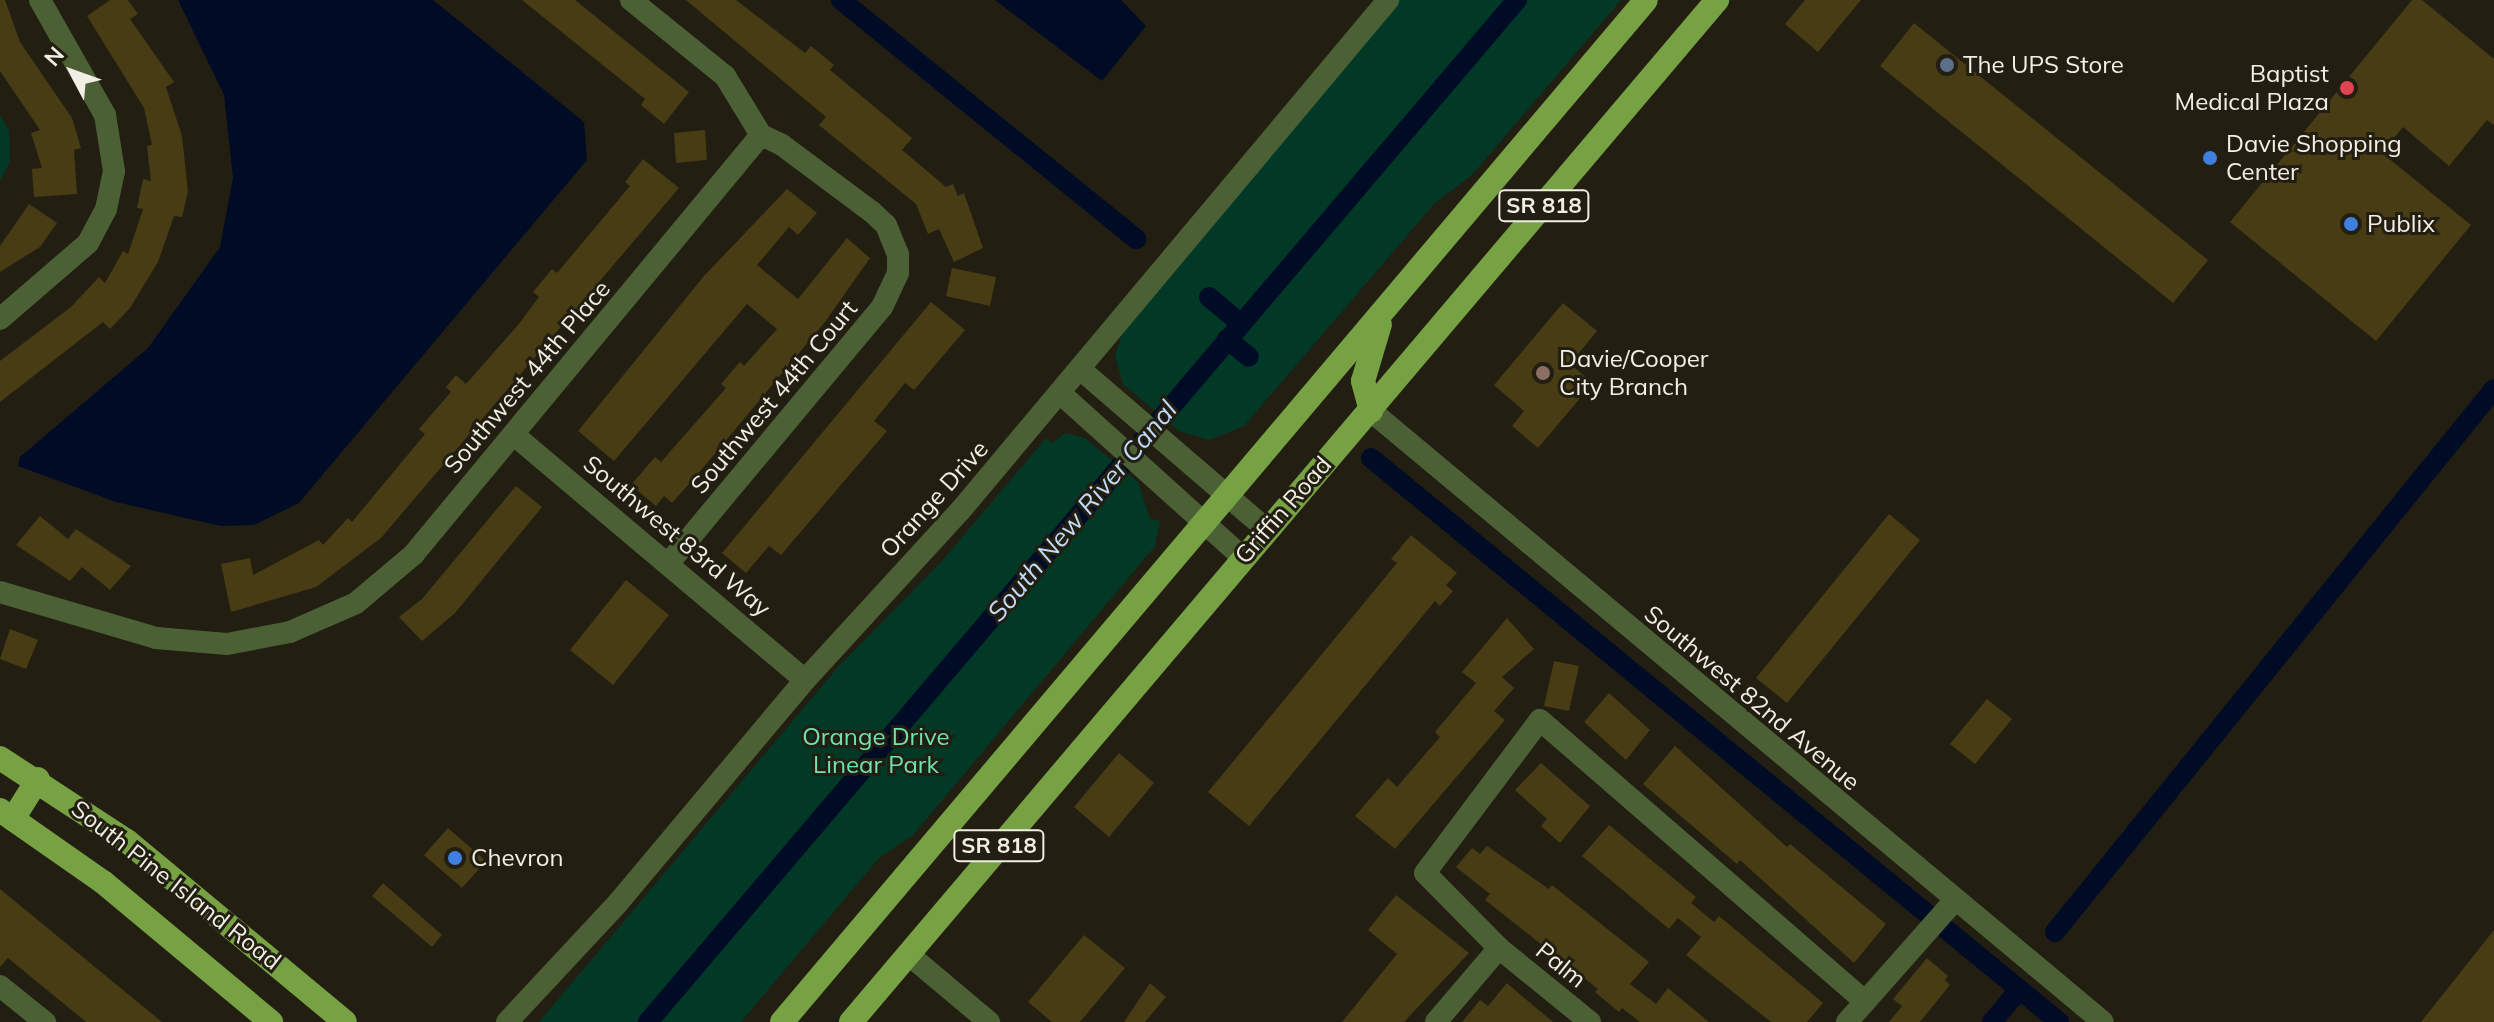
<!DOCTYPE html>
<style>
body{margin:0}
#map{position:relative;width:2494px;height:1022px;overflow:hidden;background:#221e11;font-family:Mulish,sans-serif}
div>[style]{position:absolute}
[style*='--x']{left:calc(var(--x)*1px);top:calc(var(--y)*1px);width:calc(var(--w)*1px);rotate:calc(var(--a)*1deg)}
.green>*{inset:0;background:#023926}
.water>*{inset:0;background:#000c25}
.canal>*{height:20px;margin:-10px;padding:0 10px;transform-origin:10px;border-radius:10px;background:#000c25}
.building>*{inset:0;background:#473c14}
.minor>*{height:22px;margin:-11px;padding:0 11px;transform-origin:11px;border-radius:11px;background:#4b6034}
.major>*{height:24px;margin:-12px;padding:0 12px;transform-origin:12px;border-radius:12px;background:#77a243}
.dots>*{width:22px;height:22px;translate:-50% -50%;box-sizing:border-box;border:4px solid #221e11;border-radius:50%}
span{translate:-50% -50%;white-space:nowrap;text-align:center;line-height:1.15;-webkit-text-stroke:6px #221e11;paint-order:stroke}
.shield-label span{padding:2px 6px;background:#221e11;border:2px solid;border-radius:6px;-webkit-text-stroke-width:0}
.shield-label{font-size:22px;color:#f1eee5;font-weight:700}
.poi-label{font-size:24px;color:#f1eee5}
.left{translate:0 -50%;text-align:left}
.right{translate:-100% -50%;text-align:right}
.street-label{font-size:24px;color:#f1eee5}
.park-label{font-size:24px;color:#6fe2b1}
.water-label{font-size:26px;color:#c1dbfa;font-style:italic}
.north{position:absolute;left:32px;top:32px;width:80px;height:80px;-webkit-text-stroke:6px #221e11;paint-order:stroke;rotate:311deg;font-size:22px;font-weight:700;line-height:32px;text-align:center;color:#f1eee5}
.north::after{content:'';display:block;margin:auto;width:28px;height:36px;background:#f1eee5;clip-path:polygon(50% 0,100% 100%,50% 72%,0 100%)}
</style>
<div id="map">
<div class="green">
<i style="clip-path:polygon(1397px 0,1621px 0,1472px 175px,1435px 203px,1244px 426px,1210px 440px,1179px 431px,1123px 384px,1115px 355px,1123px 331px)"></i>
<i style="clip-path:polygon(0 115px,9px 130px,10px 161px,0 181px)"></i>
<i style="clip-path:polygon(1066px 433px,1085px 438px,1138px 482px,1150px 519px,1160px 521px,1155px 546px,913px 835px,879px 858px,741px 1022px,539px 1022px,838px 667px,942px 561px,1046px 438px,1052px 443px)"></i>
</div>
<div class="water">
<i style="clip-path:polygon(178px 0,433px 0,584px 122px,587px 160px,299px 503px,254px 525px,221px 526px,116px 502px,18px 466px,20px 457px,148px 348px,220px 247px,233px 178px,224px 95px)"></i>
<i style="clip-path:polygon(995px 0,1121px 0,1146px 26px,1102px 81px)"></i>
</div>
<div class="canal">
<i style="--x:841;--y:0;--w:380;--a:39"></i>
<i style="--x:1209;--y:297;--w:40;--a:40"></i>
<i style="--x:1227;--y:339;--w:28;--a:39"></i>
<i style="--x:1371;--y:458;--w:890;--a:39.34"></i>
<i style="--x:2055;--y:932;--w:698;--a:-51.05"></i>
<i style="--x:648;--y:1022;--w:1342;--a:-49.63"></i>
<i style="--x:1992;--y:1022;--w:42;--a:-49.8"></i>
</div>
<div class="building">
<i style="clip-path:polygon(0 0,5px 0,20px 42px,72px 118px,81px 148px,74px 150px,77px 194px,34px 197px,32px 169px,42px 168px,31px 133px,40px 130px,0 71px)"></i>
<i style="clip-path:polygon(110px 0,128px 0,138px 14px,130px 19px,174px 82px,166px 87px,182px 136px,188px 191px,182px 217px,174px 216px,158px 262px,130px 308px,110px 329px,103px 322px,0 402px,0 361px,71px 307px,99px 277px,105px 283px,123px 251px,128px 254px,143px 209px,137px 208px,143px 179px,151px 181px,147px 146px,152px 145px,144px 108px,87px 16px)"></i>
<i style="clip-path:polygon(522px 0,575px 0,689px 92px,664px 124px,641px 105px,645px 99px)"></i>
<i style="clip-path:polygon(686px 0,736px 0,805px 53px,811px 46px,834px 65px,830px 70px,912px 138px,902px 150px,946px 187px,953px 184px,958px 196px,964px 193px,983px 248px,954px 262px,939px 229px,928px 234px,916px 204px,819px 125px,826px 117px)"></i>
<i style="clip-path:polygon(1805px 0,1861px 0,1818px 52px,1785px 24px)"></i>
<i style="clip-path:polygon(2412px 0,2422px 0,2494px 59px,2494px 125px,2487px 120px,2449px 166px,2403px 127px,2382px 153px,2471px 225px,2376px 341px,2230px 222px)"></i>
<i style="clip-path:polygon(1914px 23px,2208px 260px,2173px 303px,1880px 66px)"></i>
<i style="clip-path:polygon(705px 130px,707px 160px,676px 163px,674px 133px)"></i>
<i style="clip-path:polygon(643px 159px,679px 188px,381px 538px,316px 587px,231px 612px,221px 564px,250px 558px,253px 575px,319px 540px,323px 545px,348px 518px,352px 522px,425px 434px,419px 429px,451px 392px,446px 387px,456px 375px,466px 384px,518px 325px,539px 297px,533px 292px,552px 269px,557px 273px,630px 186px,625px 182px)"></i>
<i style="clip-path:polygon(787px 189px,817px 213px,798px 235px,789px 227px,757px 265px,798px 299px,847px 238px,870px 258px,825px 322px,697px 475px,672px 503px,664px 496px,656px 506px,631px 485px,655px 457px,661px 462px,726px 388px,721px 384px,740px 362px,744px 366px,777px 329px,747px 304px,614px 461px,578px 431px,704px 276px)"></i>
<i style="clip-path:polygon(29px 204px,57px 223px,40px 247px,0 272px,0 246px)"></i>
<i style="clip-path:polygon(952px 268px,996px 277px,990px 306px,946px 296px)"></i>
<i style="clip-path:polygon(931px 302px,965px 330px,914px 390px,905px 383px,874px 421px,887px 431px,781px 555px,769px 546px,746px 573px,722px 553px)"></i>
<i style="clip-path:polygon(1563px 303px,1597px 331px,1570px 364px,1593px 383px,1538px 448px,1512px 426px,1524px 411px,1494px 385px)"></i>
<i style="clip-path:polygon(516px 486px,542px 507px,455px 613px,422px 641px,399px 617px,422px 599px)"></i>
<i style="clip-path:polygon(1889px 514px,1920px 540px,1787px 703px,1756px 678px)"></i>
<i style="clip-path:polygon(40px 516px,68px 539px,76px 529px,131px 566px,110px 590px,82px 567px,70px 581px,16px 545px)"></i>
<i style="clip-path:polygon(1411px 535px,1457px 573px,1446px 585px,1453px 591px,1440px 606px,1435px 601px,1249px 826px,1208px 792px,1397px 563px,1391px 559px)"></i>
<i style="clip-path:polygon(626px 580px,669px 615px,613px 685px,570px 650px)"></i>
<i style="clip-path:polygon(1507px 618px,1534px 649px,1502px 677px,1514px 688px,1494px 711px,1505px 720px,1395px 849px,1355px 816px,1388px 778px,1397px 787px,1440px 737px,1435px 732px,1476px 683px,1462px 672px)"></i>
<i style="clip-path:polygon(10px 629px,38px 640px,26px 669px,0 659px)"></i>
<i style="clip-path:polygon(1554px 661px,1579px 666px,1569px 711px,1544px 706px)"></i>
<i style="clip-path:polygon(1609px 693px,1650px 730px,1626px 760px,1584px 722px)"></i>
<i style="clip-path:polygon(1987px 699px,2012px 719px,1975px 764px,1950px 744px)"></i>
<i style="clip-path:polygon(1675px 746px,1787px 847px,1790px 844px,1886px 924px,1854px 963px,1740px 860px,1737px 864px,1643px 784px)"></i>
<i style="clip-path:polygon(1119px 753px,1154px 783px,1109px 837px,1074px 807px)"></i>
<i style="clip-path:polygon(1541px 763px,1590px 806px,1560px 843px,1541px 826px,1547px 819px,1515px 790px)"></i>
<i style="clip-path:polygon(1609px 825px,1696px 897px,1691px 903px,1714px 922px,1719px 916px,1823px 1003px,1807px 1022px,1771px 1022px,1686px 955px,1701px 937px,1678px 918px,1669px 929px,1582px 856px)"></i>
<i style="clip-path:polygon(448px 828px,486px 861px,462px 888px,424px 855px)"></i>
<i style="clip-path:polygon(1487px 846px,1549px 889px,1552px 885px,1649px 962px,1630px 984px,1656px 1004px,1668px 988px,1709px 1022px,1640px 1022px,1622px 1008px,1619px 1012px,1595px 992px,1598px 989px,1485px 900px,1490px 894px,1456px 867px,1472px 848px,1480px 854px)"></i>
<i style="clip-path:polygon(383px 883px,442px 935px,432px 947px,372px 896px)"></i>
<i style="clip-path:polygon(0 889px,162px 1022px,86px 1022px,8px 958px,0 967px)"></i>
<i style="clip-path:polygon(1396px 895px,1469px 953px,1404px 1022px,1342px 1022px,1397px 954px,1368px 930px)"></i>
<i style="clip-path:polygon(2494px 930px,2494px 1022px,2421px 1022px)"></i>
<i style="clip-path:polygon(1084px 935px,1125px 968px,1080px 1022px,1052px 1022px,1028px 1002px)"></i>
<i style="clip-path:polygon(1927px 958px,1948px 976px,1945px 980px,1950px 985px,1920px 1022px,1889px 1022px,1902px 1006px,1893px 999px)"></i>
<i style="clip-path:polygon(1150px 983px,1166px 997px,1145px 1022px,1124px 1022px)"></i>
<i style="clip-path:polygon(1507px 983px,1523px 997px,1553px 1022px,1462px 1022px,1480px 1000px,1488px 1006px)"></i>
</div>
<div class="minor">
<i style="--x:631;--y:0;--w:121;--a:39"></i>
<i style="--x:725;--y:76;--w:69;--a:58.6"></i>
<i style="--x:761;--y:135;--w:23;--a:25"></i>
<i style="--x:782;--y:145;--w:112;--a:36.7"></i>
<i style="--x:872;--y:212;--w:19;--a:43"></i>
<i style="--x:886;--y:225;--w:31;--a:68"></i>
<i style="--x:898;--y:254;--w:19;--a:90"></i>
<i style="--x:898;--y:273;--w:38;--a:115"></i>
<i style="--x:882;--y:307;--w:333;--a:129.8"></i>
<i style="--x:0;--y:319;--w:116;--a:-40.8"></i>
<i style="--x:88;--y:243;--w:38;--a:-62"></i>
<i style="--x:106;--y:209;--w:39;--a:-78"></i>
<i style="--x:114;--y:171;--w:57;--a:-99.1"></i>
<i style="--x:105;--y:115;--w:132;--a:-119.5"></i>
<i style="--x:1080;--y:369;--w:245;--a:40.7"></i>
<i style="--x:1060;--y:393;--w:245;--a:42"></i>
<i style="--x:1371;--y:411;--w:953;--a:39.85"></i>
<i style="--x:514;--y:435;--w:380;--a:40.1"></i>
<i style="--x:0;--y:592;--w:163;--a:16.4"></i>
<i style="--x:156;--y:638;--w:71;--a:4.8"></i>
<i style="--x:227;--y:644;--w:64;--a:-10.8"></i>
<i style="--x:290;--y:632;--w:72;--a:-23.7"></i>
<i style="--x:356;--y:603;--w:75;--a:-40.1"></i>
<i style="--x:413;--y:555;--w:545;--a:-50.36"></i>
<i style="--x:908;--y:954;--w:106;--a:40"></i>
<i style="--x:0;--y:986;--w:58;--a:38.7"></i>
<i style="--x:507;--y:1022;--w:161;--a:-47"></i>
<i style="--x:617;--y:904;--w:292;--a:-50"></i>
<i style="--x:805;--y:680;--w:229;--a:-47.5"></i>
<i style="--x:960;--y:511;--w:667;--a:-50.05"></i>
<i style="--x:1436;--y:1022;--w:97;--a:-49.6"></i>
<i style="--x:1590;--y:1022;--w:117;--a:-140.9"></i>
<i style="--x:1499;--y:948;--w:105;--a:-134.6"></i>
<i style="--x:1425;--y:873;--w:191;--a:-53.1"></i>
<i style="--x:1540;--y:720;--w:430;--a:40.9"></i>
<i style="--x:1847;--y:1022;--w:160;--a:-48.5"></i>
</div>
<div class="major">
<i style="--x:1371;--y:411;--w:31;--a:-105"></i>
<i style="--x:1363;--y:381;--w:59;--a:-73.4"></i>
<i style="--x:0;--y:758;--w:152;--a:33.2"></i>
<i style="--x:127;--y:841;--w:283;--a:39.7"></i>
<i style="--x:0;--y:810;--w:126;--a:35"></i>
<i style="--x:103;--y:882;--w:219;--a:39.8"></i>
<i style="--x:13;--y:819;--w:47;--a:-58"></i>
<i style="--x:782;--y:1022;--w:1338;--a:-49.79"></i>
<i style="--x:851;--y:1022;--w:1340;--a:-49.72"></i>
</div>
<div class="dots">
<i style="left:1947px;top:65px;background:#5c6f8a"></i>
<i style="left:2347px;top:88px;background:#e0444e"></i>
<i style="left:2210px;top:158px;background:#3f7fe0"></i>
<i style="left:2351px;top:224px;background:#3f7fe0"></i>
<i style="left:1543px;top:373px;background:#8d6e63"></i>
<i style="left:455px;top:858px;background:#3f7fe0"></i>
</div>
<div class="shield-label">
<span style="left:1544px;top:206px">SR 818</span>
<span style="left:999px;top:846px">SR 818</span>
</div>
<div class="poi-label">
<span class="left" style="left:1963px;top:65px">The UPS Store</span>
<span class="right" style="left:2329px;top:88px">Baptist<br>Medical Plaza</span>
<span class="left" style="left:2226px;top:158px">Davie Shopping<br>Center</span>
<span class="left" style="left:2367px;top:224px">Publix</span>
<span class="left" style="left:1559px;top:373px">Davie/Cooper<br>City Branch</span>
<span class="left" style="left:471px;top:858px">Chevron</span>
</div>
<div class="street-label">
<span style="left:527px;top:377px;rotate:-50deg">Southwest 44th Place</span>
<span style="left:774px;top:397px;rotate:-50deg">Southwest 44th Court</span>
<span style="left:934px;top:499px;rotate:-48deg">Orange Drive</span>
<span style="left:1283px;top:510px;rotate:-49deg">Griffin Road</span>
<span style="left:677px;top:536px;rotate:40deg">Southwest 83rd Way</span>
<span style="left:1752px;top:698px;rotate:40deg">Southwest 82nd Avenue</span>
<span style="left:176px;top:885px;rotate:38deg">South Pine Island Road</span>
<span style="left:1561px;top:965px;rotate:39deg">Palm</span>
</div>
<div class="park-label">
<span style="left:876px;top:751px">Orange Drive<br>Linear Park</span>
</div>
<div class="water-label">
<span style="left:1082px;top:511px;rotate:-50deg">South New River Canal</span>
</div>
<div class="north">N</div>
</div>
